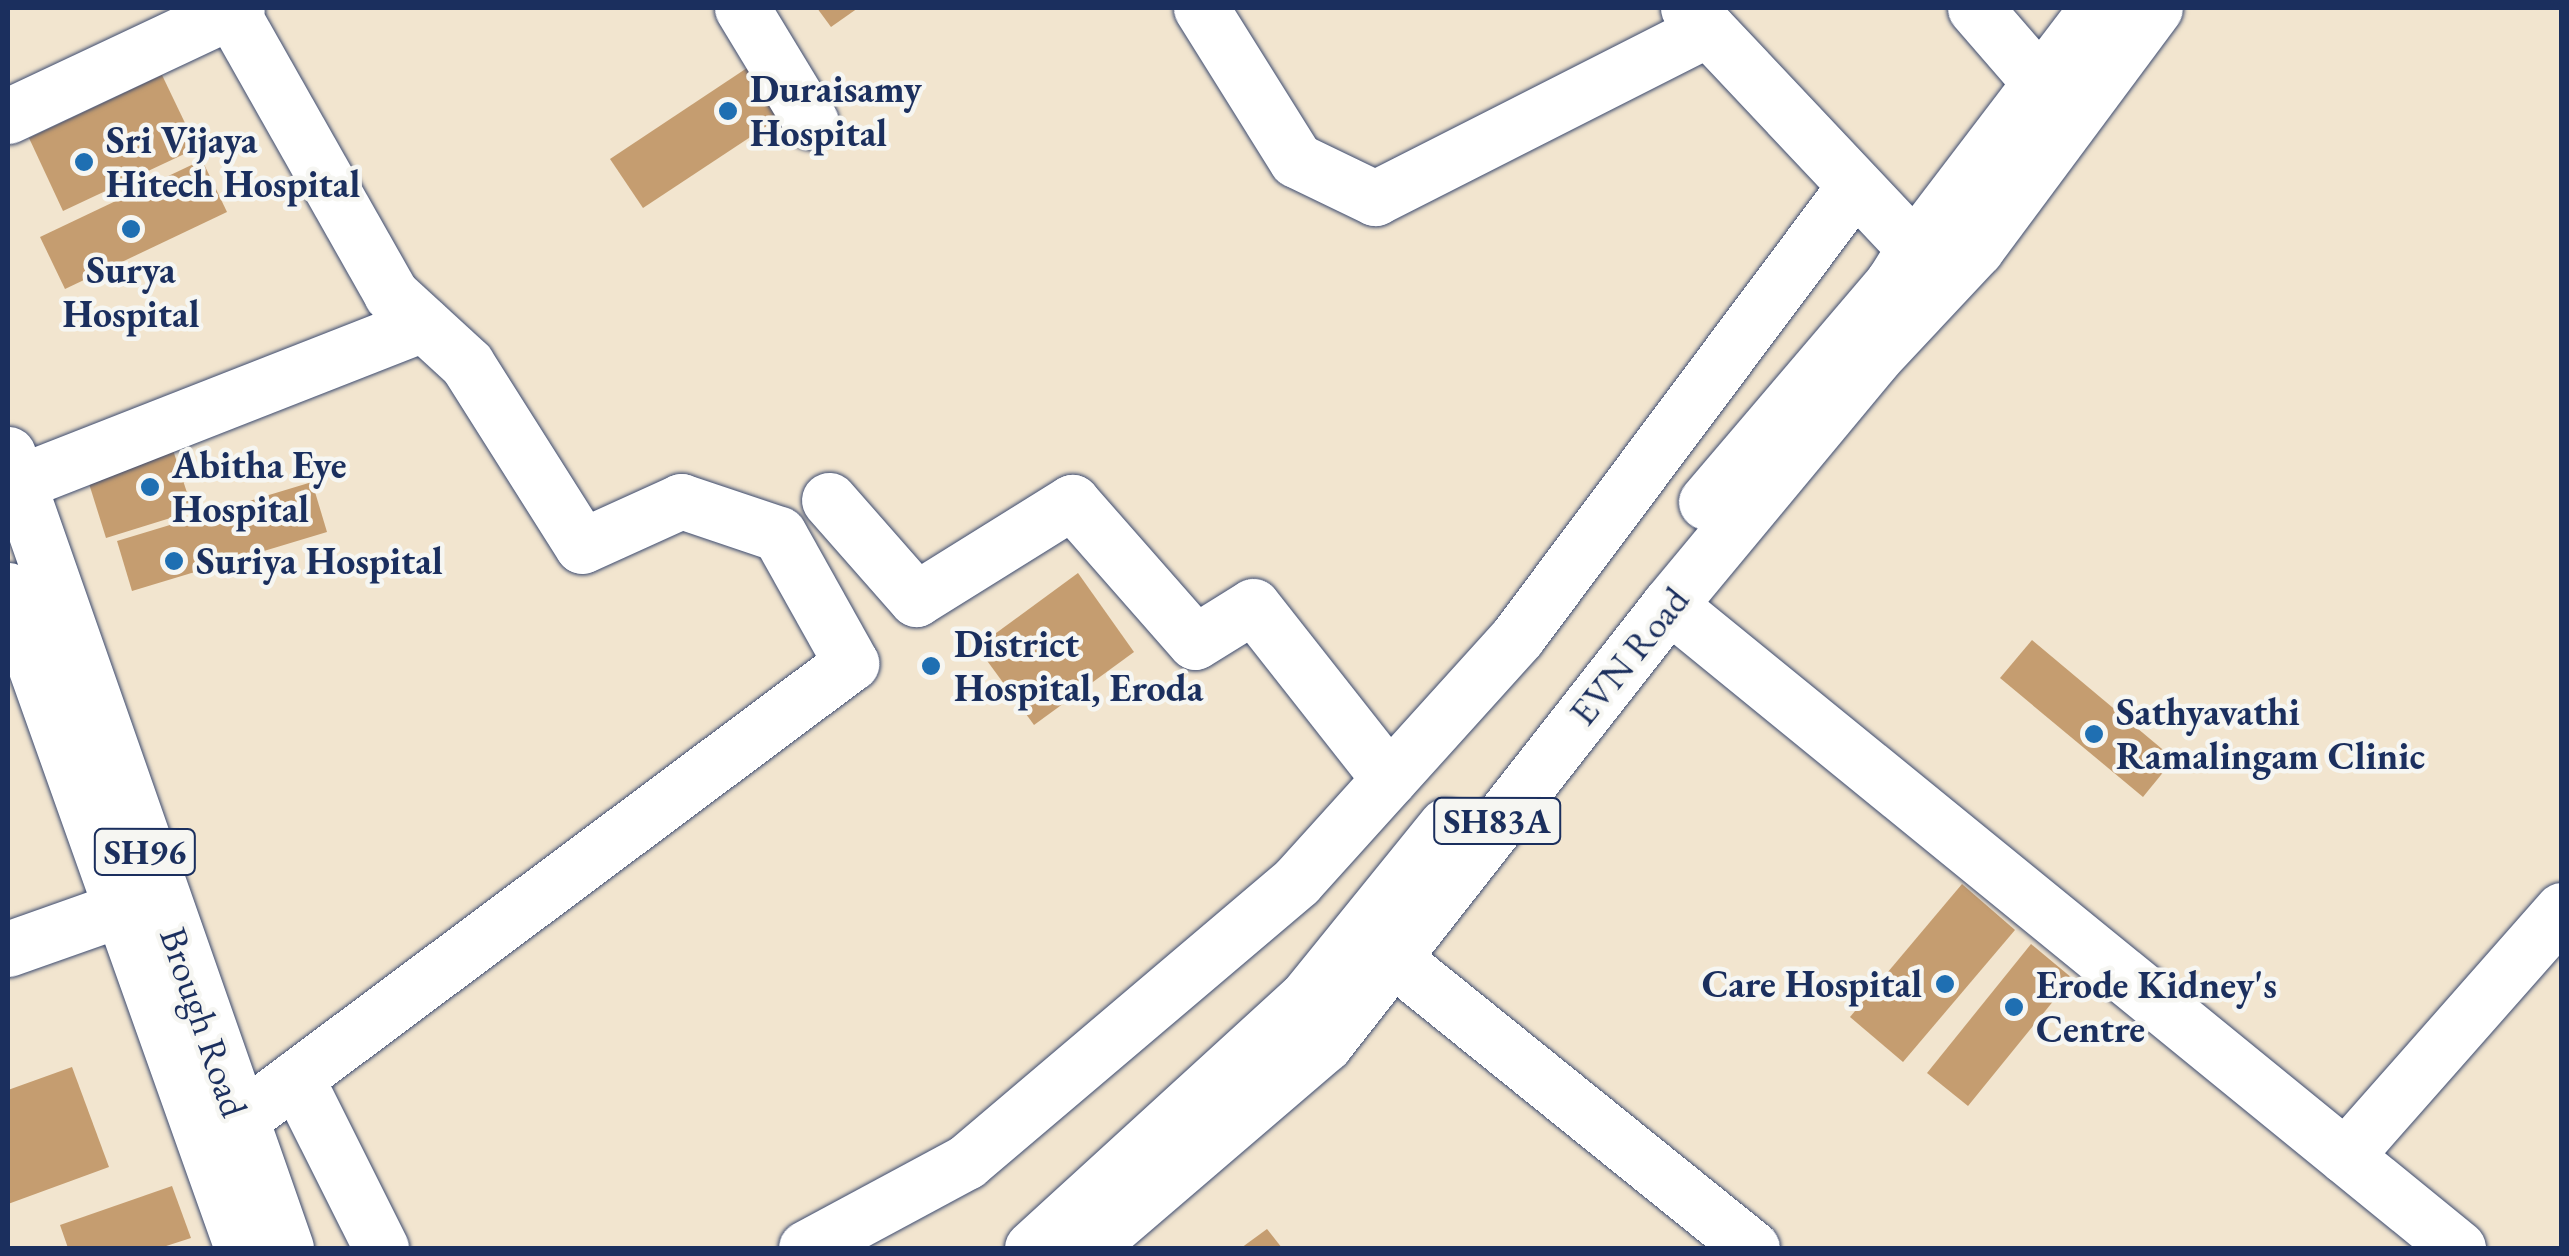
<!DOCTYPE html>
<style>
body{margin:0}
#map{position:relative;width:2569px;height:1256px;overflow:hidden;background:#f2e5cf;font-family:"EB Garamond",serif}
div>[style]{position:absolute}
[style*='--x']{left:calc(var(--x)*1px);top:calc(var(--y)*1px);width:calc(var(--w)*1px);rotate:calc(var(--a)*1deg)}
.building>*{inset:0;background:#c59d70}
.roads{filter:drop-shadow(0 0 2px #3b4a6f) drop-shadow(0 0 2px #3b4a6f)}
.minor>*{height:55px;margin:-27.5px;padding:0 27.5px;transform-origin:27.5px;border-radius:27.5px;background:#fff}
.major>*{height:55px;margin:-27.5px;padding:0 27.5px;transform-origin:27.5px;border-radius:27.5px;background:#fff}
.dots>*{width:28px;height:28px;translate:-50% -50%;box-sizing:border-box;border:5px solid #f6f6f2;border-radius:50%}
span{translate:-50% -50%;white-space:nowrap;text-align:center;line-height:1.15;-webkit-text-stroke:9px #f6f6f2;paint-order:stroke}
.shield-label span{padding:2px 8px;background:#f6f6f2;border:2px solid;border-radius:8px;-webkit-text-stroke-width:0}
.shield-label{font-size:35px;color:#1b2f5e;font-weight:700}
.poi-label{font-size:38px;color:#1b2f5e;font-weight:700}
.left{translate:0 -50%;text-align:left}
.right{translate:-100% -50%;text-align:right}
.street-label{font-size:38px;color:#1b2f5e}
.frame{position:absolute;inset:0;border:10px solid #1b2f5e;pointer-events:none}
</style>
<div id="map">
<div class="building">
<i style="clip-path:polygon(817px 8px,858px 8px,831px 27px)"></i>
<i style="clip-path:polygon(756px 62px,788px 112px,643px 208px,610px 159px)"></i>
<i style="clip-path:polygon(162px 75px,197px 148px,63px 211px,29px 138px)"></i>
<i style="clip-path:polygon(202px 160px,227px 212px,65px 289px,40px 237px)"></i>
<i style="clip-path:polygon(172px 447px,193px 511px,106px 538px,86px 474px)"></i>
<i style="clip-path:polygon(312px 482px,327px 532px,132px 591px,117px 541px)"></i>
<i style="clip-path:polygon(1078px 573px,1134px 652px,1034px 725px,977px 647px)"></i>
<i style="clip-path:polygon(2032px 640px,2174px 759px,2143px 797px,2000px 678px)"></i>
<i style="clip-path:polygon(1962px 884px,2015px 930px,1903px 1062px,1850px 1017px)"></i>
<i style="clip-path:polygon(2031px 944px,2072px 978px,1968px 1106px,1927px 1073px)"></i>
<i style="clip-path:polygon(72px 1067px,109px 1167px,8px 1204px,8px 1090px)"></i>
<i style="clip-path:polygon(172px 1186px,191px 1238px,160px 1248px,68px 1248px,60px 1225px)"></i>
<i style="clip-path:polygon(1267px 1229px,1282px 1248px,1241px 1248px)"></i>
</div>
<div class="roads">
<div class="minor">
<i style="--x:742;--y:8;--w:133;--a:58.8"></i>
<i style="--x:1201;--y:8;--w:179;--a:58"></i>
<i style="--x:1296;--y:160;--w:88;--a:25.7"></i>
<i style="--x:1375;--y:198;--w:373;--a:-26.9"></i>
<i style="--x:1688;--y:8;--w:330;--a:46.7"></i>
<i style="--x:1975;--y:8;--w:99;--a:49.1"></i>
<i style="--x:231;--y:11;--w:325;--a:60.5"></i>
<i style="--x:391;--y:294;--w:103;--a:42.6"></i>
<i style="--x:467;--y:364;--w:215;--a:57.7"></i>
<i style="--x:582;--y:546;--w:109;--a:-24.4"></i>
<i style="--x:681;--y:501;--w:103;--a:18.6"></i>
<i style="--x:779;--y:534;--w:148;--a:60.8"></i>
<i style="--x:851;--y:663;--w:765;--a:143.23"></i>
<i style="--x:8;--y:116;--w:253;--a:-25.2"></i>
<i style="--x:17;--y:483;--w:436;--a:-21.4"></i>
<i style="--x:829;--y:500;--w:132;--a:48.7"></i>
<i style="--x:916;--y:599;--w:184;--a:-31.9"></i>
<i style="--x:1072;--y:502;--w:186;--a:48.7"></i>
<i style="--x:1195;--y:642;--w:68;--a:-31.8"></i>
<i style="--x:1253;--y:606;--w:220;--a:51.8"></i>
<i style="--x:1669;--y:605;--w:1018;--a:39.18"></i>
<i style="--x:8;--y:949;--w:102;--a:-19.5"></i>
<i style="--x:1390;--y:956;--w:465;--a:38.9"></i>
<i style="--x:296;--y:1078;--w:190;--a:63.4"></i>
<i style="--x:2345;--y:1156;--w:328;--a:-48.6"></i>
<i style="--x:806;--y:1248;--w:182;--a:-28.3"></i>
<i style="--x:966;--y:1162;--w:434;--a:-40.3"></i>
<i style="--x:1297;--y:881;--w:330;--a:-47.9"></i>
<i style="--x:1518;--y:636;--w:559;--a:-53.21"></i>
</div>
<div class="major">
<i style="--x:1884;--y:317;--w:36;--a:-76"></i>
<i style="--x:1893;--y:282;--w:40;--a:-58"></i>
<i style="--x:1914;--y:248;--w:302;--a:-52.7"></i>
<i style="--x:8;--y:454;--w:841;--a:70.7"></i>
<i style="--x:1706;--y:502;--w:289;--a:-49.6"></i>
<i style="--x:8;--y:590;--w:698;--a:70.42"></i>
<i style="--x:1032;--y:1248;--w:369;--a:-42.4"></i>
<i style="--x:1305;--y:999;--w:223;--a:-51"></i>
<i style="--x:1087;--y:1248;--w:313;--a:-40.6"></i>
<i style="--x:1325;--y:1044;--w:558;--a:-51.92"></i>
<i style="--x:1669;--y:605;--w:320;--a:-50.3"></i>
<i style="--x:1873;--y:359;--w:151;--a:-46.9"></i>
<i style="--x:1976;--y:249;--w:300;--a:-53.4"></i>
</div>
</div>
<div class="dots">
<i style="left:728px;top:111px;background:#1f6fb2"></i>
<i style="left:84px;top:162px;background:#1f6fb2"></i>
<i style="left:131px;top:229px;background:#1f6fb2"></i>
<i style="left:150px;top:487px;background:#1f6fb2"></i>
<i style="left:174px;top:561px;background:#1f6fb2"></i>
<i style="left:931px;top:666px;background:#1f6fb2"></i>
<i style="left:2094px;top:734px;background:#1f6fb2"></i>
<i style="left:1945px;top:984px;background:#1f6fb2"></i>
<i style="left:2014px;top:1007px;background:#1f6fb2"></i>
</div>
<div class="shield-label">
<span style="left:1497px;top:821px">SH83A</span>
<span style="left:145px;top:852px">SH96</span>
</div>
<div class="poi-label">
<span class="left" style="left:750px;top:111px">Duraisamy<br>Hospital</span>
<span class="left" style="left:106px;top:162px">Sri Vijaya<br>Hitech Hospital</span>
<span style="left:131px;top:292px">Surya<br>Hospital</span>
<span class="left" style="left:172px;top:487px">Abitha Eye<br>Hospital</span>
<span class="left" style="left:196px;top:561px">Suriya Hospital</span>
<span class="left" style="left:954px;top:666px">District<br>Hospital, Eroda</span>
<span class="left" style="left:2116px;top:734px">Sathyavathi<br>Ramalingam Clinic</span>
<span class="right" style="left:1922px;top:984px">Care Hospital</span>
<span class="left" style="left:2036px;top:1007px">Erode Kidney's<br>Centre</span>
</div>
<div class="street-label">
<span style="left:1629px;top:656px;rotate:-51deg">EVN Road</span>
<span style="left:204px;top:1022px;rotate:71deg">Brough Road</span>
</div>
<div class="frame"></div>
</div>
